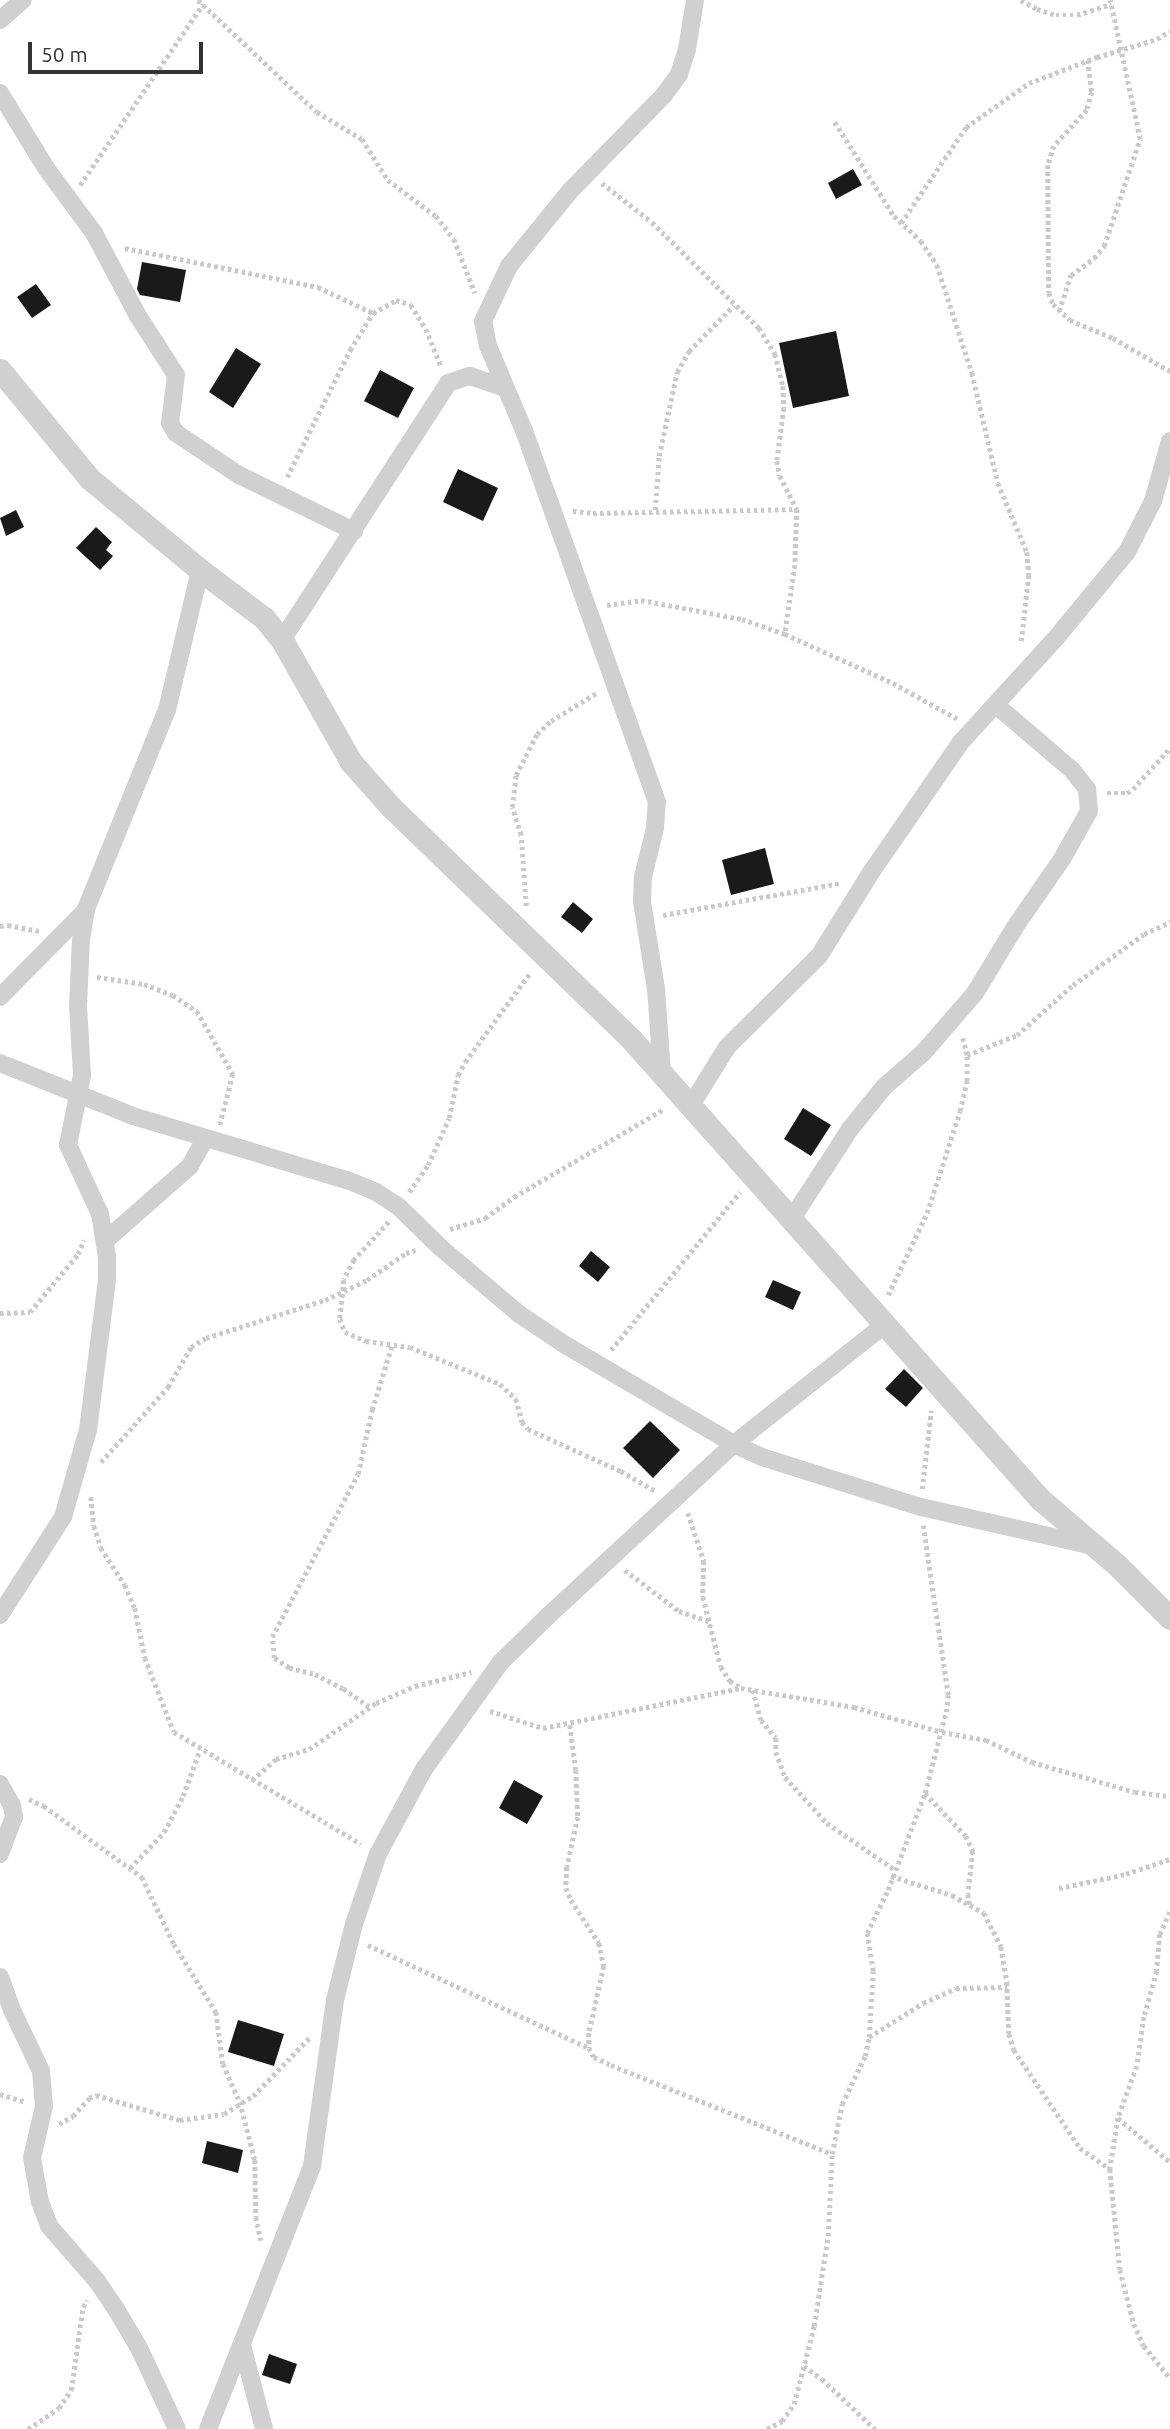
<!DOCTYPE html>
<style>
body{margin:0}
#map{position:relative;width:1170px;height:2429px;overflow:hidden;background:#fff;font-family:Ubuntu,sans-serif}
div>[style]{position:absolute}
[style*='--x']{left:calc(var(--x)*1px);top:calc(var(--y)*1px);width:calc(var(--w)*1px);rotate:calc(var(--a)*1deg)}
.building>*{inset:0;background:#1a1a1a}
.path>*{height:4.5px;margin-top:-2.25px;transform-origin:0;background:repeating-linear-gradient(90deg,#cacaca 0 3.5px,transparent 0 7px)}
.minor>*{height:18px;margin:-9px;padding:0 9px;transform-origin:9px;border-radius:9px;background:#d0d0d0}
.tertiary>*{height:23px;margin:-11.5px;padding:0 11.5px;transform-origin:11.5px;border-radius:11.5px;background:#d0d0d0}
span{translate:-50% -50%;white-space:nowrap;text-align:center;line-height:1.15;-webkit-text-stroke:7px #fff;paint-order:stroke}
.scale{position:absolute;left:28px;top:42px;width:175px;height:32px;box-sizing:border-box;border:4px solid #333;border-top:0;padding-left:9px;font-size:21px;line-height:24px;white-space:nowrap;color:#333;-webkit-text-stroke:5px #fff;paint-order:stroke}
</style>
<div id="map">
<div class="building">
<i style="clip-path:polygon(853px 169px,862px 185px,836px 199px,828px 183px)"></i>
<i style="clip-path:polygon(142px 262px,186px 270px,180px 302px,140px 295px,137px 289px)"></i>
<i style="clip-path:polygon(36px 284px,51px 305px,32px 318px,17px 297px)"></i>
<i style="clip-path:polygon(836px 331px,849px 396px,793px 408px,779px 343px)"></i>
<i style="clip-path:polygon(236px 348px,261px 364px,233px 408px,209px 392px)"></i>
<i style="clip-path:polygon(380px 370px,414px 388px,398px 418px,364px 401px)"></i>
<i style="clip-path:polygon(458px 469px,498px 488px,483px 521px,443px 502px)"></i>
<i style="clip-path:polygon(16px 510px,24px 527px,6px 536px,0 518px)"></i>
<i style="clip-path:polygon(96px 527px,112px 542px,106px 550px,113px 556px,100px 570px,76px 548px)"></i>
<i style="clip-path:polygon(765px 848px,774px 884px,731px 895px,722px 860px)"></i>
<i style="clip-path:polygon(573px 902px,593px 919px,582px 933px,561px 917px)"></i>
<i style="clip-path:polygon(803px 1108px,831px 1125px,811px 1156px,784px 1139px)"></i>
<i style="clip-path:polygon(591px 1251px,610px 1267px,598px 1282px,579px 1266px)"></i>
<i style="clip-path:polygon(773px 1280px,801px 1292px,793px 1310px,765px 1297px)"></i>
<i style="clip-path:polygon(904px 1369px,923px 1388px,906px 1407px,885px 1389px)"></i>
<i style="clip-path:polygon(650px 1421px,680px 1450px,653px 1478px,623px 1448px)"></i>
<i style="clip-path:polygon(514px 1780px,543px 1796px,527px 1824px,499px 1808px)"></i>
<i style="clip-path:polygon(238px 2020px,284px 2034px,274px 2066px,228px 2052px)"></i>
<i style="clip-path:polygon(207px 2141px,243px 2150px,238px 2173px,202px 2163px)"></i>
<i style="clip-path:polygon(269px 2354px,297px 2364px,290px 2384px,262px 2375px)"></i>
</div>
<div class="path">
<i style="--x:198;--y:0;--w:163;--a:43.3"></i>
<i style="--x:317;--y:112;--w:52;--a:31"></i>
<i style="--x:362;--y:139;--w:49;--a:57.6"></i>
<i style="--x:388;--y:180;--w:60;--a:36.9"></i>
<i style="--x:436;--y:216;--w:29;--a:52"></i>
<i style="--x:454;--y:239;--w:58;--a:68.7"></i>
<i style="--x:1021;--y:0;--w:18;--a:29"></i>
<i style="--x:1037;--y:9;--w:20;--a:18"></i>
<i style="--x:1056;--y:15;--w:21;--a:0"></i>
<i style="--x:1077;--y:15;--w:36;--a:-18"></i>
<i style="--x:1088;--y:60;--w:32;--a:83"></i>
<i style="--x:1092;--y:92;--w:19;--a:106"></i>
<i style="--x:1087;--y:110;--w:49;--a:132.5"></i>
<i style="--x:1054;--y:146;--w:20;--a:108"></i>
<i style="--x:1048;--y:165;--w:128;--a:89.6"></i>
<i style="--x:1049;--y:293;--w:12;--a:70"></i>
<i style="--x:1053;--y:304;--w:23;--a:43"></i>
<i style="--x:1070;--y:320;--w:47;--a:22.7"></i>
<i style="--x:1113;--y:338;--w:66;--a:30.1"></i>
<i style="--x:835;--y:122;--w:111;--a:57.9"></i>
<i style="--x:894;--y:216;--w:37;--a:43"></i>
<i style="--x:921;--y:241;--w:29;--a:56"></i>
<i style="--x:937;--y:265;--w:114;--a:72"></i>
<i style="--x:972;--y:373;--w:113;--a:76.7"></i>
<i style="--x:998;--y:483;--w:75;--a:67.2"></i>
<i style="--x:1027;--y:552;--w:23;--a:85"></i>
<i style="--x:1029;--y:575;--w:70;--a:96.5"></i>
<i style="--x:602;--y:183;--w:63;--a:38"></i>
<i style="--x:652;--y:222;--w:151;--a:44.7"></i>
<i style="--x:759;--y:328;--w:31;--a:58"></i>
<i style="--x:775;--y:354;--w:33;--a:76"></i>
<i style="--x:783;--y:386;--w:22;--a:87"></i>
<i style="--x:784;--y:408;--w:53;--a:97.5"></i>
<i style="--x:777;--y:461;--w:15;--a:79"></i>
<i style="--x:780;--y:476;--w:37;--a:63"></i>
<i style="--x:797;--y:509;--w:56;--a:92"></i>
<i style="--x:795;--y:565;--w:70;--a:98.2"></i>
<i style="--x:80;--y:185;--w:219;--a:-55.8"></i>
<i style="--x:901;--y:223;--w:116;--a:-55.9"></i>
<i style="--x:966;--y:127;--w:77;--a:-34.9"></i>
<i style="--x:1029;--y:83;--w:73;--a:-20.9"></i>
<i style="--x:1097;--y:57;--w:63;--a:-16.7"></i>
<i style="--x:1157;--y:39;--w:15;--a:-32"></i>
<i style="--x:125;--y:248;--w:197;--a:11.4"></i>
<i style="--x:318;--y:287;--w:61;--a:25.3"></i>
<i style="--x:1059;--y:311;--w:38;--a:-72"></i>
<i style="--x:1071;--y:275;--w:29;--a:-36"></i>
<i style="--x:1094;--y:258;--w:16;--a:-50"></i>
<i style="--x:1104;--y:246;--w:113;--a:-71.4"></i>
<i style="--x:1140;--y:139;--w:142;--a:-102.2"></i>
<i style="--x:287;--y:477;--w:142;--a:-63.6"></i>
<i style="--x:350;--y:350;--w:44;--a:-58.1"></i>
<i style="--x:373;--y:313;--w:26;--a:-29"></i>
<i style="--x:396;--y:300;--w:16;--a:18"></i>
<i style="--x:411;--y:305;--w:28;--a:58"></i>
<i style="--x:426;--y:329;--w:40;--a:68"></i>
<i style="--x:655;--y:510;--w:54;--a:-85.8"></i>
<i style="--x:659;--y:456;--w:86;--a:-77.9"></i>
<i style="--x:677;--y:372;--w:24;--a:-60"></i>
<i style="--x:689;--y:351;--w:64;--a:-45.6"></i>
<i style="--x:573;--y:511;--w:20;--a:6"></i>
<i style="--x:593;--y:513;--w:204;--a:-1.1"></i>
<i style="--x:607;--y:605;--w:34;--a:-8"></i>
<i style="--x:641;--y:600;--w:103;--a:10.7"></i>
<i style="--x:742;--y:619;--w:46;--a:19.2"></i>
<i style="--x:785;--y:634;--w:119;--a:24.4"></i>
<i style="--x:893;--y:683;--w:74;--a:29"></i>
<i style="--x:1107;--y:793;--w:20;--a:0"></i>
<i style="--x:1127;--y:793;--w:7;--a:-34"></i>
<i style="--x:1133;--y:789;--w:55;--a:-47.9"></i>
<i style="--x:526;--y:906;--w:71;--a:-94"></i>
<i style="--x:521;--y:835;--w:29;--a:-108"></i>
<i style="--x:512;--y:807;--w:32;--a:-83"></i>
<i style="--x:516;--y:775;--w:46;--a:-62.9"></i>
<i style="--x:537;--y:734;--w:19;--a:-43"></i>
<i style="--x:551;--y:721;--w:55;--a:-31.7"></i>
<i style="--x:663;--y:915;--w:180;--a:-10.2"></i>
<i style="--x:0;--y:926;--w:8;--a:-7"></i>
<i style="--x:8;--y:925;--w:33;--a:11"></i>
<i style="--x:97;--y:977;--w:48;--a:8.5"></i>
<i style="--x:144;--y:984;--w:31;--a:21"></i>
<i style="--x:173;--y:995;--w:29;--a:34"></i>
<i style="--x:197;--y:1011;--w:73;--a:60.3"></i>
<i style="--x:233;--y:1074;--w:53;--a:104.3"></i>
<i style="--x:967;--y:1055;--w:54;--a:-21.8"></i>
<i style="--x:1017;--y:1035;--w:75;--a:-41.8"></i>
<i style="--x:1073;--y:985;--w:87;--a:-35.7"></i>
<i style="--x:1144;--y:934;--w:29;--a:-25"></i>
<i style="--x:409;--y:1192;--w:33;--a:-55"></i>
<i style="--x:428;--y:1165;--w:51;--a:-65.9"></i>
<i style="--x:449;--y:1118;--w:44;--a:-78.2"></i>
<i style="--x:458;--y:1075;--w:15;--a:-62"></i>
<i style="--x:465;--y:1062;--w:110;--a:-53.9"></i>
<i style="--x:389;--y:1222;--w:52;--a:132.6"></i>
<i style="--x:354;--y:1260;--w:22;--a:117"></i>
<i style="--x:344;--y:1280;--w:39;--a:96"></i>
<i style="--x:340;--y:1319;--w:14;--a:69"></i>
<i style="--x:345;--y:1332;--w:23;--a:23"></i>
<i style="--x:366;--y:1341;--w:44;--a:7.8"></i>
<i style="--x:410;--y:1347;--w:97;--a:22.3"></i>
<i style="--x:500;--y:1384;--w:22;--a:43"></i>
<i style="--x:516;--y:1399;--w:24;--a:75"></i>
<i style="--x:522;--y:1422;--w:9;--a:49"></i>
<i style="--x:528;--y:1429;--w:102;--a:24.3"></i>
<i style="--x:621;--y:1471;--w:39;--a:30"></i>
<i style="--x:450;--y:1229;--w:37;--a:-17"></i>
<i style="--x:485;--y:1218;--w:36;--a:-36"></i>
<i style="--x:514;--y:1197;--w:174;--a:-30.4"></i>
<i style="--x:888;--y:1295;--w:91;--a:-64.6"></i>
<i style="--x:927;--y:1213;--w:107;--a:-72.1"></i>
<i style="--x:960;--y:1111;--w:31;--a:-77"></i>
<i style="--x:967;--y:1081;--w:26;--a:-90"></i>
<i style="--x:967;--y:1055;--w:20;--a:-105"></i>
<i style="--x:0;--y:1313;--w:30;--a:-2"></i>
<i style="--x:30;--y:1312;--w:75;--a:-50.4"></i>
<i style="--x:78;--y:1254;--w:15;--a:-67"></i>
<i style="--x:611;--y:1350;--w:204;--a:-50.8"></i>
<i style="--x:101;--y:1462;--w:101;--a:-48.2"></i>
<i style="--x:168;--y:1387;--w:46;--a:-60.1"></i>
<i style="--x:191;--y:1347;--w:17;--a:-31"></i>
<i style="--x:206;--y:1338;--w:125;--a:-17.7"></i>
<i style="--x:325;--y:1300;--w:47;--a:-25.5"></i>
<i style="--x:367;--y:1280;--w:47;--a:-34.7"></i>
<i style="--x:406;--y:1253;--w:10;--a:-17"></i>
<i style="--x:922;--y:1489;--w:79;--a:-83.4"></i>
<i style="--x:91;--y:1497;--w:29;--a:84"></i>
<i style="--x:94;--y:1526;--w:23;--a:72"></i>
<i style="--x:101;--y:1548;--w:44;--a:57"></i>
<i style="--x:125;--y:1585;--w:25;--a:67"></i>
<i style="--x:135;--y:1608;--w:51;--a:78.7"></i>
<i style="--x:145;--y:1658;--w:79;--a:68.6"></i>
<i style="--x:174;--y:1732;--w:218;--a:30.9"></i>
<i style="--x:688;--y:1513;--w:51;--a:71.6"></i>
<i style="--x:704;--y:1561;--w:36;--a:92"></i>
<i style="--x:703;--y:1597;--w:72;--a:75.6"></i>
<i style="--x:721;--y:1667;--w:17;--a:57"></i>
<i style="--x:730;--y:1681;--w:12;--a:31"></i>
<i style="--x:625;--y:1570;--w:68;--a:37.2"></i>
<i style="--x:679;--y:1611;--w:34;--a:19"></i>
<i style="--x:753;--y:1690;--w:31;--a:75"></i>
<i style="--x:761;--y:1720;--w:23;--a:50"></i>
<i style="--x:776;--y:1738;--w:14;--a:90"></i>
<i style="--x:776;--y:1752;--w:27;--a:70"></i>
<i style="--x:785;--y:1777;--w:62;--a:47.6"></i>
<i style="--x:827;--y:1823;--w:81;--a:34.5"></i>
<i style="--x:369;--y:1707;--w:32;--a:-145"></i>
<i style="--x:343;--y:1689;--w:34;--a:-153"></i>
<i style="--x:313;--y:1674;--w:25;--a:-166"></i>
<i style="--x:289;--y:1668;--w:18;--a:-146"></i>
<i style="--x:274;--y:1658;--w:21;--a:-95"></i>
<i style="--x:272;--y:1637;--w:184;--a:-62.2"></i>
<i style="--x:358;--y:1474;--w:66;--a:-77.7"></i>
<i style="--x:372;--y:1410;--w:68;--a:-72.9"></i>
<i style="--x:490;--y:1711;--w:56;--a:17.8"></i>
<i style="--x:543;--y:1728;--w:202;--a:-11.4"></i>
<i style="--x:741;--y:1688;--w:115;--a:9.5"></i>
<i style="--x:854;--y:1707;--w:91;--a:15.9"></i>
<i style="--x:942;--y:1732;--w:45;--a:10.3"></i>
<i style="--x:986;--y:1740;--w:51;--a:25.6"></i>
<i style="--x:1032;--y:1762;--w:107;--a:16.2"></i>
<i style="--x:1135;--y:1792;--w:35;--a:7"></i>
<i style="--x:570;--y:1725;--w:45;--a:82.4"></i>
<i style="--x:576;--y:1770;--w:47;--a:87.6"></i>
<i style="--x:578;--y:1817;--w:51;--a:102.4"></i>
<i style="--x:567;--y:1867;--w:21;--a:93"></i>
<i style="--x:566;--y:1888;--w:13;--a:67"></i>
<i style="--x:571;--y:1900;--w:51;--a:56.9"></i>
<i style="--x:599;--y:1943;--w:24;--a:78"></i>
<i style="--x:604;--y:1966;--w:69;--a:102.6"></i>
<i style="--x:589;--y:2033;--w:15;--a:90"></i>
<i style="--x:589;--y:2048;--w:10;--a:61"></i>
<i style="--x:594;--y:2057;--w:19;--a:25"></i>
<i style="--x:611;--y:2065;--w:238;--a:21.9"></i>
<i style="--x:252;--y:1780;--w:32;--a:-41"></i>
<i style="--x:276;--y:1759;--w:34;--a:-17"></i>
<i style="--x:309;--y:1749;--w:81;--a:-34.5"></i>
<i style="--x:376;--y:1703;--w:43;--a:-23.6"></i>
<i style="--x:415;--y:1686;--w:58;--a:-14"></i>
<i style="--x:925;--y:1793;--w:59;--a:46.4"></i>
<i style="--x:966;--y:1836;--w:17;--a:65"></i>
<i style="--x:973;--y:1851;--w:43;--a:96.6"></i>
<i style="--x:968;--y:1894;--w:11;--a:80"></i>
<i style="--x:970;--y:1905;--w:16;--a:30"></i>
<i style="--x:984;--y:1913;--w:38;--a:63"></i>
<i style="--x:1001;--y:1947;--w:36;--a:80"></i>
<i style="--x:1007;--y:1982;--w:52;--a:87.8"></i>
<i style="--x:1009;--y:2034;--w:17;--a:73"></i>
<i style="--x:1014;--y:2050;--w:118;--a:56"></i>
<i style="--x:1080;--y:2148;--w:37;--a:35"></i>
<i style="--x:29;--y:1799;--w:17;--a:25"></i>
<i style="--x:44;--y:1806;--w:121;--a:35.9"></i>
<i style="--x:142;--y:1877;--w:74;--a:64.5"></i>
<i style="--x:174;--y:1944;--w:80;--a:58.3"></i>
<i style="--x:216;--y:2012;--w:52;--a:82.3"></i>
<i style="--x:223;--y:2064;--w:42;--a:65.9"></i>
<i style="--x:240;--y:2102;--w:60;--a:75.5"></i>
<i style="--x:255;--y:2160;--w:57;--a:89"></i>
<i style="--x:256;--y:2217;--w:24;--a:78"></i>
<i style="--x:130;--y:1868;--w:50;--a:-46.6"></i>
<i style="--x:164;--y:1832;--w:41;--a:-62.2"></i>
<i style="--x:183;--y:1796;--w:50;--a:-70.1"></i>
<i style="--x:891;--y:1876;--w:64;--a:17.3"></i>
<i style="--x:952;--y:1895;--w:20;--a:30"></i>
<i style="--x:1059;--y:1888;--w:68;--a:-11.8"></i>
<i style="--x:1126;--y:1874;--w:46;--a:-18.8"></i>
<i style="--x:1170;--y:1912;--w:24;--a:114"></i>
<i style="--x:1160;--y:1934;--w:37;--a:95"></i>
<i style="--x:1157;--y:1971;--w:48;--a:105.8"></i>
<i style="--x:1144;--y:2017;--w:49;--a:98.1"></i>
<i style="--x:1137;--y:2066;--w:55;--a:110.1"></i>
<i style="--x:1118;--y:2118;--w:52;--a:98.9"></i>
<i style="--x:1110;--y:2169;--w:101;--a:84.3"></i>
<i style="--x:1120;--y:2270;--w:56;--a:75.5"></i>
<i style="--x:1134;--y:2324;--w:24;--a:66"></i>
<i style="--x:1144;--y:2346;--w:41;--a:50.9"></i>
<i style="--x:368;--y:1945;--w:244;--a:25"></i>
<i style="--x:869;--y:2037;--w:64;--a:-32.2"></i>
<i style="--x:923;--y:2003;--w:36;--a:-24"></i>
<i style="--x:956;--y:1988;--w:51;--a:-1.1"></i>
<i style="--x:0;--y:2094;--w:27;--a:17"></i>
<i style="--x:1118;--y:2118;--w:68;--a:40.2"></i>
<i style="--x:59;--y:2124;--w:16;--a:-30"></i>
<i style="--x:73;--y:2116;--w:24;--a:-48"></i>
<i style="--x:89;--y:2098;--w:8;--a:-23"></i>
<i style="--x:96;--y:2095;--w:88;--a:16.6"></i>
<i style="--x:180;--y:2120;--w:44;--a:-7.8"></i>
<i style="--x:224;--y:2114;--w:34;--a:-32"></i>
<i style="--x:253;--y:2096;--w:81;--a:-46"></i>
<i style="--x:804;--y:2366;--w:22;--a:36"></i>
<i style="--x:822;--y:2379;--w:73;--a:43.3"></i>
<i style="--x:28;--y:2429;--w:37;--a:-34"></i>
<i style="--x:59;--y:2408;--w:22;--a:-56"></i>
<i style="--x:71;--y:2390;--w:84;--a:-81.8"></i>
<i style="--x:83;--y:2307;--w:8;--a:-60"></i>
<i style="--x:767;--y:2429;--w:17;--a:-28"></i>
<i style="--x:782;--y:2421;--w:21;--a:-55"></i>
<i style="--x:794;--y:2404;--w:81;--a:-75.6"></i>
<i style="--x:814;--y:2326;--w:91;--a:-81.2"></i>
<i style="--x:828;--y:2236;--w:82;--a:-87.2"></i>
<i style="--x:832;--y:2154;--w:51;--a:-78.7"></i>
<i style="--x:842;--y:2104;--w:53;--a:-64.4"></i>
<i style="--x:865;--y:2056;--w:19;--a:-78"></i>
<i style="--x:869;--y:2037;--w:66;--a:-86.5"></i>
<i style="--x:873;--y:1971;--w:38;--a:-99"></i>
<i style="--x:867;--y:1933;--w:48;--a:-64"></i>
<i style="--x:888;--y:1890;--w:104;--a:-69.1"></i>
<i style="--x:925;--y:1793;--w:84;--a:-75.5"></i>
<i style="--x:946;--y:1712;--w:17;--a:-83"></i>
<i style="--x:948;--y:1695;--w:172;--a:-98.4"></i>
</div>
<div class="minor">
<i style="--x:0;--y:20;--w:30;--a:-41"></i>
<i style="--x:0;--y:93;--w:88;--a:58.5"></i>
<i style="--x:46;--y:168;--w:81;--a:53.6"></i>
<i style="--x:94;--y:233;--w:94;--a:62.1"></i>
<i style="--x:138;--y:316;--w:70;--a:57.2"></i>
<i style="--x:176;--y:375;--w:48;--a:97.1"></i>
<i style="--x:170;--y:423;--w:12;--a:59"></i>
<i style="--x:176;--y:433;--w:76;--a:33.7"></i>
<i style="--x:239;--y:475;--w:128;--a:26"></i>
<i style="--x:282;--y:640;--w:306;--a:-57.1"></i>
<i style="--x:448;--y:383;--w:23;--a:-18"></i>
<i style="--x:470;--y:376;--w:37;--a:19"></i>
<i style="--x:0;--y:997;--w:122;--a:-45.3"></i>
<i style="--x:0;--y:1063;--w:143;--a:21.7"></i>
<i style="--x:133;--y:1116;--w:223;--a:16.7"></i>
<i style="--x:347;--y:1180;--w:31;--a:22"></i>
<i style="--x:376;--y:1192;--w:27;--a:33"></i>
<i style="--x:399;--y:1207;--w:59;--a:44.3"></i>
<i style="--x:441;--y:1248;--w:102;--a:40.2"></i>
<i style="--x:519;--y:1314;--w:58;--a:33.7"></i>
<i style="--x:567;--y:1346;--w:194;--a:30.4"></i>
<i style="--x:734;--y:1444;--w:31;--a:25"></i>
<i style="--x:762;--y:1457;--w:167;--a:17.5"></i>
<i style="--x:921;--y:1507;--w:175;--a:12.8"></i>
<i style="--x:662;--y:1074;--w:85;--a:-94"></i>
<i style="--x:656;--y:989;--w:88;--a:-99.1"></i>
<i style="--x:642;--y:902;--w:25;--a:-88"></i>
<i style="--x:643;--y:877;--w:50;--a:-76.2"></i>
<i style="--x:655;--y:828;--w:26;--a:-86"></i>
<i style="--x:657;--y:802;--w:392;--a:-109.7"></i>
<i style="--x:525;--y:433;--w:95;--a:-113"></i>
<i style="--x:488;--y:346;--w:25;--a:-101"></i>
<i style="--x:483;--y:321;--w:61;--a:-64.7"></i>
<i style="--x:509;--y:266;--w:97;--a:-50.9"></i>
<i style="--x:570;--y:191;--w:134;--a:-45.6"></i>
<i style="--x:664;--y:95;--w:26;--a:-54"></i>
<i style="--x:679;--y:74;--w:26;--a:-72"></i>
<i style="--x:687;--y:49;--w:50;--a:-80.7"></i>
<i style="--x:690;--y:1107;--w:70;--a:-58.3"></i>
<i style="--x:727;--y:1047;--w:129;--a:-44.7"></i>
<i style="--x:819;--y:956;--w:100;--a:-58.1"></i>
<i style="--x:872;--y:871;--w:157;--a:-55.4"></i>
<i style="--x:961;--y:742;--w:141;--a:-47.6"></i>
<i style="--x:1056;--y:638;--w:112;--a:-50.5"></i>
<i style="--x:1127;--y:552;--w:57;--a:-63"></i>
<i style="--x:1153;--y:501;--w:62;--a:-74.2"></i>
<i style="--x:791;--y:1220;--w:108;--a:-57"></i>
<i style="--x:850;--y:1129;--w:54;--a:-51"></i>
<i style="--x:884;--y:1087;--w:52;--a:-41.1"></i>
<i style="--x:923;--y:1053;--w:79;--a:-49.1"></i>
<i style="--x:975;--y:993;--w:81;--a:-58.7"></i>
<i style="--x:1017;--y:924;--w:79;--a:-55.3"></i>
<i style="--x:1062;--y:859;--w:55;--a:-60.6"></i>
<i style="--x:1089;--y:811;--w:22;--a:-95"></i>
<i style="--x:1087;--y:789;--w:24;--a:-128"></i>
<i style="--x:1072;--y:770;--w:100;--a:-139.5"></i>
<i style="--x:105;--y:1241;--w:113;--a:-41.4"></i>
<i style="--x:190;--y:1166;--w:31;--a:-61"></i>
<i style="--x:0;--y:1615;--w:117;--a:-57.3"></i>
<i style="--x:63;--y:1517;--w:91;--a:-74"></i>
<i style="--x:88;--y:1430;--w:151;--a:-82.8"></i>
<i style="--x:107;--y:1280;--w:23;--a:-90"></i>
<i style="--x:107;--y:1257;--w:44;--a:-99.2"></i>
<i style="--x:100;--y:1214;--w:76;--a:-114.9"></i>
<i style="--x:68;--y:1145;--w:71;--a:-78.7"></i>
<i style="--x:82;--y:1075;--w:70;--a:-93.3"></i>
<i style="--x:78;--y:1005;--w:65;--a:-87.4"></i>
<i style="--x:81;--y:940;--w:31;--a:-81"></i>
<i style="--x:86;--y:909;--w:215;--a:-67.9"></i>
<i style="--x:167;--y:710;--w:144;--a:-76.7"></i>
<i style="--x:0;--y:1784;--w:25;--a:61"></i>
<i style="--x:12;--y:1806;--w:11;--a:80"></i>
<i style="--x:14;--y:1817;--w:40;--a:111"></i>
<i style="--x:0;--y:1977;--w:35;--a:70"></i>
<i style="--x:12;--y:2010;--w:68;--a:64.6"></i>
<i style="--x:41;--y:2071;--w:35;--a:85"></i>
<i style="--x:44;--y:2106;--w:53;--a:103"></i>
<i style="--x:32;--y:2158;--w:45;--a:79.7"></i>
<i style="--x:40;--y:2202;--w:26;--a:69"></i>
<i style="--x:49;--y:2226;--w:73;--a:48.9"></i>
<i style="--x:97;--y:2281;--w:34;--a:56"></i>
<i style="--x:116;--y:2309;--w:45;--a:59.5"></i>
<i style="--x:139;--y:2348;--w:89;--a:64.9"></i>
<i style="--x:242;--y:2345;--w:87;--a:75.3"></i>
<i style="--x:208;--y:2429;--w:283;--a:-68.4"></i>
<i style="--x:312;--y:2166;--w:168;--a:-82.1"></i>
<i style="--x:335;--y:2000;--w:78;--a:-76"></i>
<i style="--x:354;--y:1924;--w:74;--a:-71.1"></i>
<i style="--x:378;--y:1854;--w:97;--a:-61.6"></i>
<i style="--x:424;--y:1769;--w:132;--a:-54.3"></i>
<i style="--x:501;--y:1662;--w:66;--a:-44.4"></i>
<i style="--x:548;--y:1616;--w:253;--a:-42.8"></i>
<i style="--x:734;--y:1444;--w:191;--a:-38.4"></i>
</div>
<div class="tertiary">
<i style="--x:0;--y:370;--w:141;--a:50.5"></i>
<i style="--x:90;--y:479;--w:143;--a:39.6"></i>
<i style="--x:200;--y:570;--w:80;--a:36.9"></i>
<i style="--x:264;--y:618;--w:28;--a:51"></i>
<i style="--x:282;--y:640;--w:140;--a:60.5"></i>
<i style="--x:351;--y:762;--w:60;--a:48.4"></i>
<i style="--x:391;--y:807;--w:335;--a:44"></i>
<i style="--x:632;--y:1040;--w:614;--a:48.37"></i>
<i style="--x:1040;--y:1499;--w:101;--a:40.6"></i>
<i style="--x:1117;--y:1565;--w:75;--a:45"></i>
</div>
<div class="scale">50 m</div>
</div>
